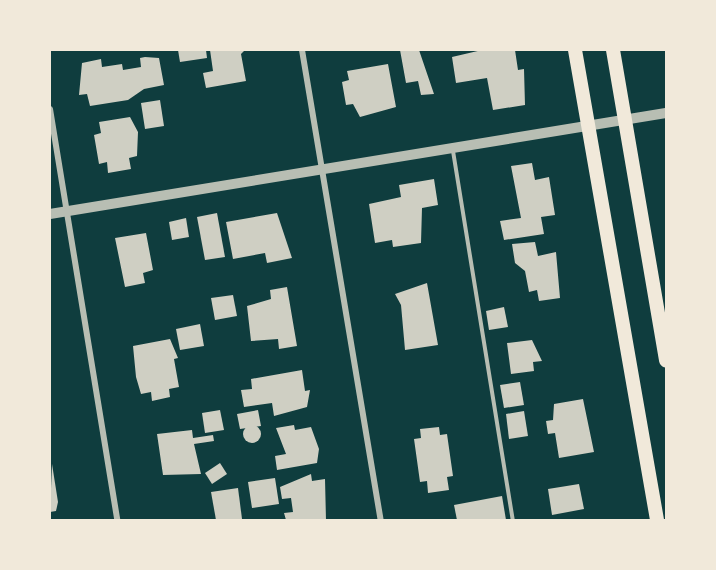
<!DOCTYPE html>
<style>
body{margin:0}
#map{position:relative;width:716px;height:570px;overflow:hidden;background:#0f3d3e;font-family:Overpass,sans-serif}
div>[style]{position:absolute}
[style*='--x']{left:calc(var(--x)*1px);top:calc(var(--y)*1px);width:calc(var(--w)*1px);rotate:calc(var(--a)*1deg)}
.building>*{inset:0;background:#cfcfc3}
.round{border-radius:50%}
.service>*{height:4px;margin:-2px;padding:0 2px;transform-origin:2px;border-radius:2px;background:#b8beb3}
.minor>*{height:6px;margin:-3px;padding:0 3px;transform-origin:3px;border-radius:3px;background:#b8beb3}
.tertiary>*{height:10px;margin:-5px;padding:0 5px;transform-origin:5px;border-radius:5px;background:#b8beb3}
.primary>*{height:14px;margin:-7px;padding:0 7px;transform-origin:7px;border-radius:7px;background:#f1e9da}
span{translate:-50% -50%;white-space:nowrap;text-align:center;line-height:1.15;-webkit-text-stroke:4.5px #f1e9da;paint-order:stroke}
.frame{position:absolute;inset:0;border:51px solid #f1e9da;pointer-events:none}
</style>
<div id="map">
<div class="building">
<i style="clip-path:polygon(178px 50px,206px 50px,207px 58px,180px 62px)"></i>
<i style="clip-path:polygon(210px 50px,245px 50px,241px 54px,246px 81px,206px 88px,203px 73px,213px 71px)"></i>
<i style="clip-path:polygon(400px 50px,419px 50px,434px 94px,421px 95px,418px 81px,406px 83px)"></i>
<i style="clip-path:polygon(482px 50px,515px 50px,518px 70px,524px 69px,525px 105px,493px 110px,487px 78px,456px 83px,452px 57px)"></i>
<i style="clip-path:polygon(145px 57px,159px 58px,164px 85px,144px 89px,128px 100px,90px 106px,87px 94px,79px 95px,82px 63px,101px 59px,102px 67px,122px 64px,123px 70px,141px 67px,140px 58px)"></i>
<i style="clip-path:polygon(388px 64px,396px 107px,360px 117px,353px 104px,346px 105px,342px 82px,349px 80px,347px 71px)"></i>
<i style="clip-path:polygon(160px 100px,164px 126px,145px 129px,141px 103px)"></i>
<i style="clip-path:polygon(130px 117px,138px 132px,137px 156px,129px 158px,131px 169px,108px 173px,107px 162px,99px 164px,94px 135px,101px 133px,99px 122px)"></i>
<i style="clip-path:polygon(532px 163px,535px 180px,549px 177px,555px 215px,541px 217px,544px 234px,504px 240px,500px 221px,521px 218px,511px 166px)"></i>
<i style="clip-path:polygon(434px 179px,438px 205px,422px 208px,421px 243px,393px 247px,392px 240px,375px 243px,369px 204px,401px 197px,399px 185px)"></i>
<i style="clip-path:polygon(217px 213px,225px 257px,205px 260px,197px 217px)"></i>
<i style="clip-path:polygon(277px 213px,292px 258px,267px 263px,265px 253px,233px 259px,226px 222px)"></i>
<i style="clip-path:polygon(186px 218px,189px 237px,172px 240px,169px 222px)"></i>
<i style="clip-path:polygon(146px 233px,153px 270px,143px 273px,145px 283px,125px 287px,115px 238px)"></i>
<i style="clip-path:polygon(535px 242px,538px 256px,556px 252px,560px 298px,539px 301px,537px 290px,529px 292px,525px 271px,515px 263px,512px 244px)"></i>
<i style="clip-path:polygon(427px 283px,438px 345px,405px 350px,401px 305px,395px 294px)"></i>
<i style="clip-path:polygon(287px 287px,297px 346px,279px 349px,278px 339px,251px 341px,247px 306px,271px 299px,270px 290px)"></i>
<i style="clip-path:polygon(233px 295px,237px 316px,215px 320px,211px 298px)"></i>
<i style="clip-path:polygon(504px 307px,508px 327px,489px 330px,486px 311px)"></i>
<i style="clip-path:polygon(200px 324px,204px 346px,180px 350px,176px 329px)"></i>
<i style="clip-path:polygon(170px 339px,178px 358px,174px 359px,179px 387px,169px 389px,170px 397px,152px 401px,151px 392px,141px 394px,136px 377px,133px 346px)"></i>
<i style="clip-path:polygon(532px 340px,542px 361px,533px 362px,534px 371px,511px 374px,507px 343px)"></i>
<i style="clip-path:polygon(302px 370px,305px 391px,310px 390px,307px 407px,274px 416px,272px 403px,244px 407px,241px 390px,252px 389px,251px 379px)"></i>
<i style="clip-path:polygon(520px 382px,524px 405px,504px 408px,500px 385px)"></i>
<i style="clip-path:polygon(583px 399px,594px 452px,559px 458px,555px 433px,548px 434px,546px 421px,553px 420px,554px 404px)"></i>
<i style="clip-path:polygon(220px 410px,224px 430px,205px 433px,202px 413px)"></i>
<i style="clip-path:polygon(258px 410px,261px 426px,240px 429px,237px 414px)"></i>
<i style="clip-path:polygon(524px 411px,528px 436px,509px 439px,506px 414px)"></i>
<i style="clip-path:polygon(294px 425px,295px 430px,311px 427px,319px 449px,317px 463px,277px 470px,275px 456px,286px 454px,276px 428px)"></i>
<i class="round" style="left:243px;top:425px;width:18px;height:18px"></i>
<i style="clip-path:polygon(439px 427px,440px 435px,447px 434px,453px 476px,447px 477px,449px 490px,428px 493px,427px 481px,420px 482px,414px 439px,421px 438px,420px 429px)"></i>
<i style="clip-path:polygon(192px 430px,193px 438px,213px 435px,214px 441px,194px 444px,201px 474px,163px 475px,157px 434px)"></i>
<i style="clip-path:polygon(220px 463px,227px 474px,212px 484px,205px 473px)"></i>
<i style="clip-path:polygon(52px 464px,58px 502px,56px 511px,50px 512px)"></i>
<i style="clip-path:polygon(311px 474px,312px 481px,325px 479px,326px 520px,286px 520px,284px 513px,293px 512px,291px 498px,282px 499px,280px 487px)"></i>
<i style="clip-path:polygon(275px 478px,279px 504px,252px 508px,248px 482px)"></i>
<i style="clip-path:polygon(579px 484px,584px 509px,552px 515px,548px 489px)"></i>
<i style="clip-path:polygon(238px 488px,242px 519px,216px 520px,211px 492px)"></i>
<i style="clip-path:polygon(502px 496px,506px 520px,457px 520px,454px 505px)"></i>
</div>
<div class="service">
<i style="--x:453;--y:151;--w:374;--a:80.8"></i>
</div>
<div class="minor">
<i style="--x:302;--y:50;--w:477;--a:80.5"></i>
<i style="--x:50;--y:109;--w:416;--a:80.7"></i>
</div>
<div class="tertiary">
<i style="--x:50;--y:214;--w:624;--a:-9.31"></i>
</div>
<div class="primary">
<i style="--x:575;--y:50;--w:477;--a:80.1"></i>
<i style="--x:613;--y:50;--w:315;--a:80.3"></i>
</div>
<div class="frame"></div>
</div>
